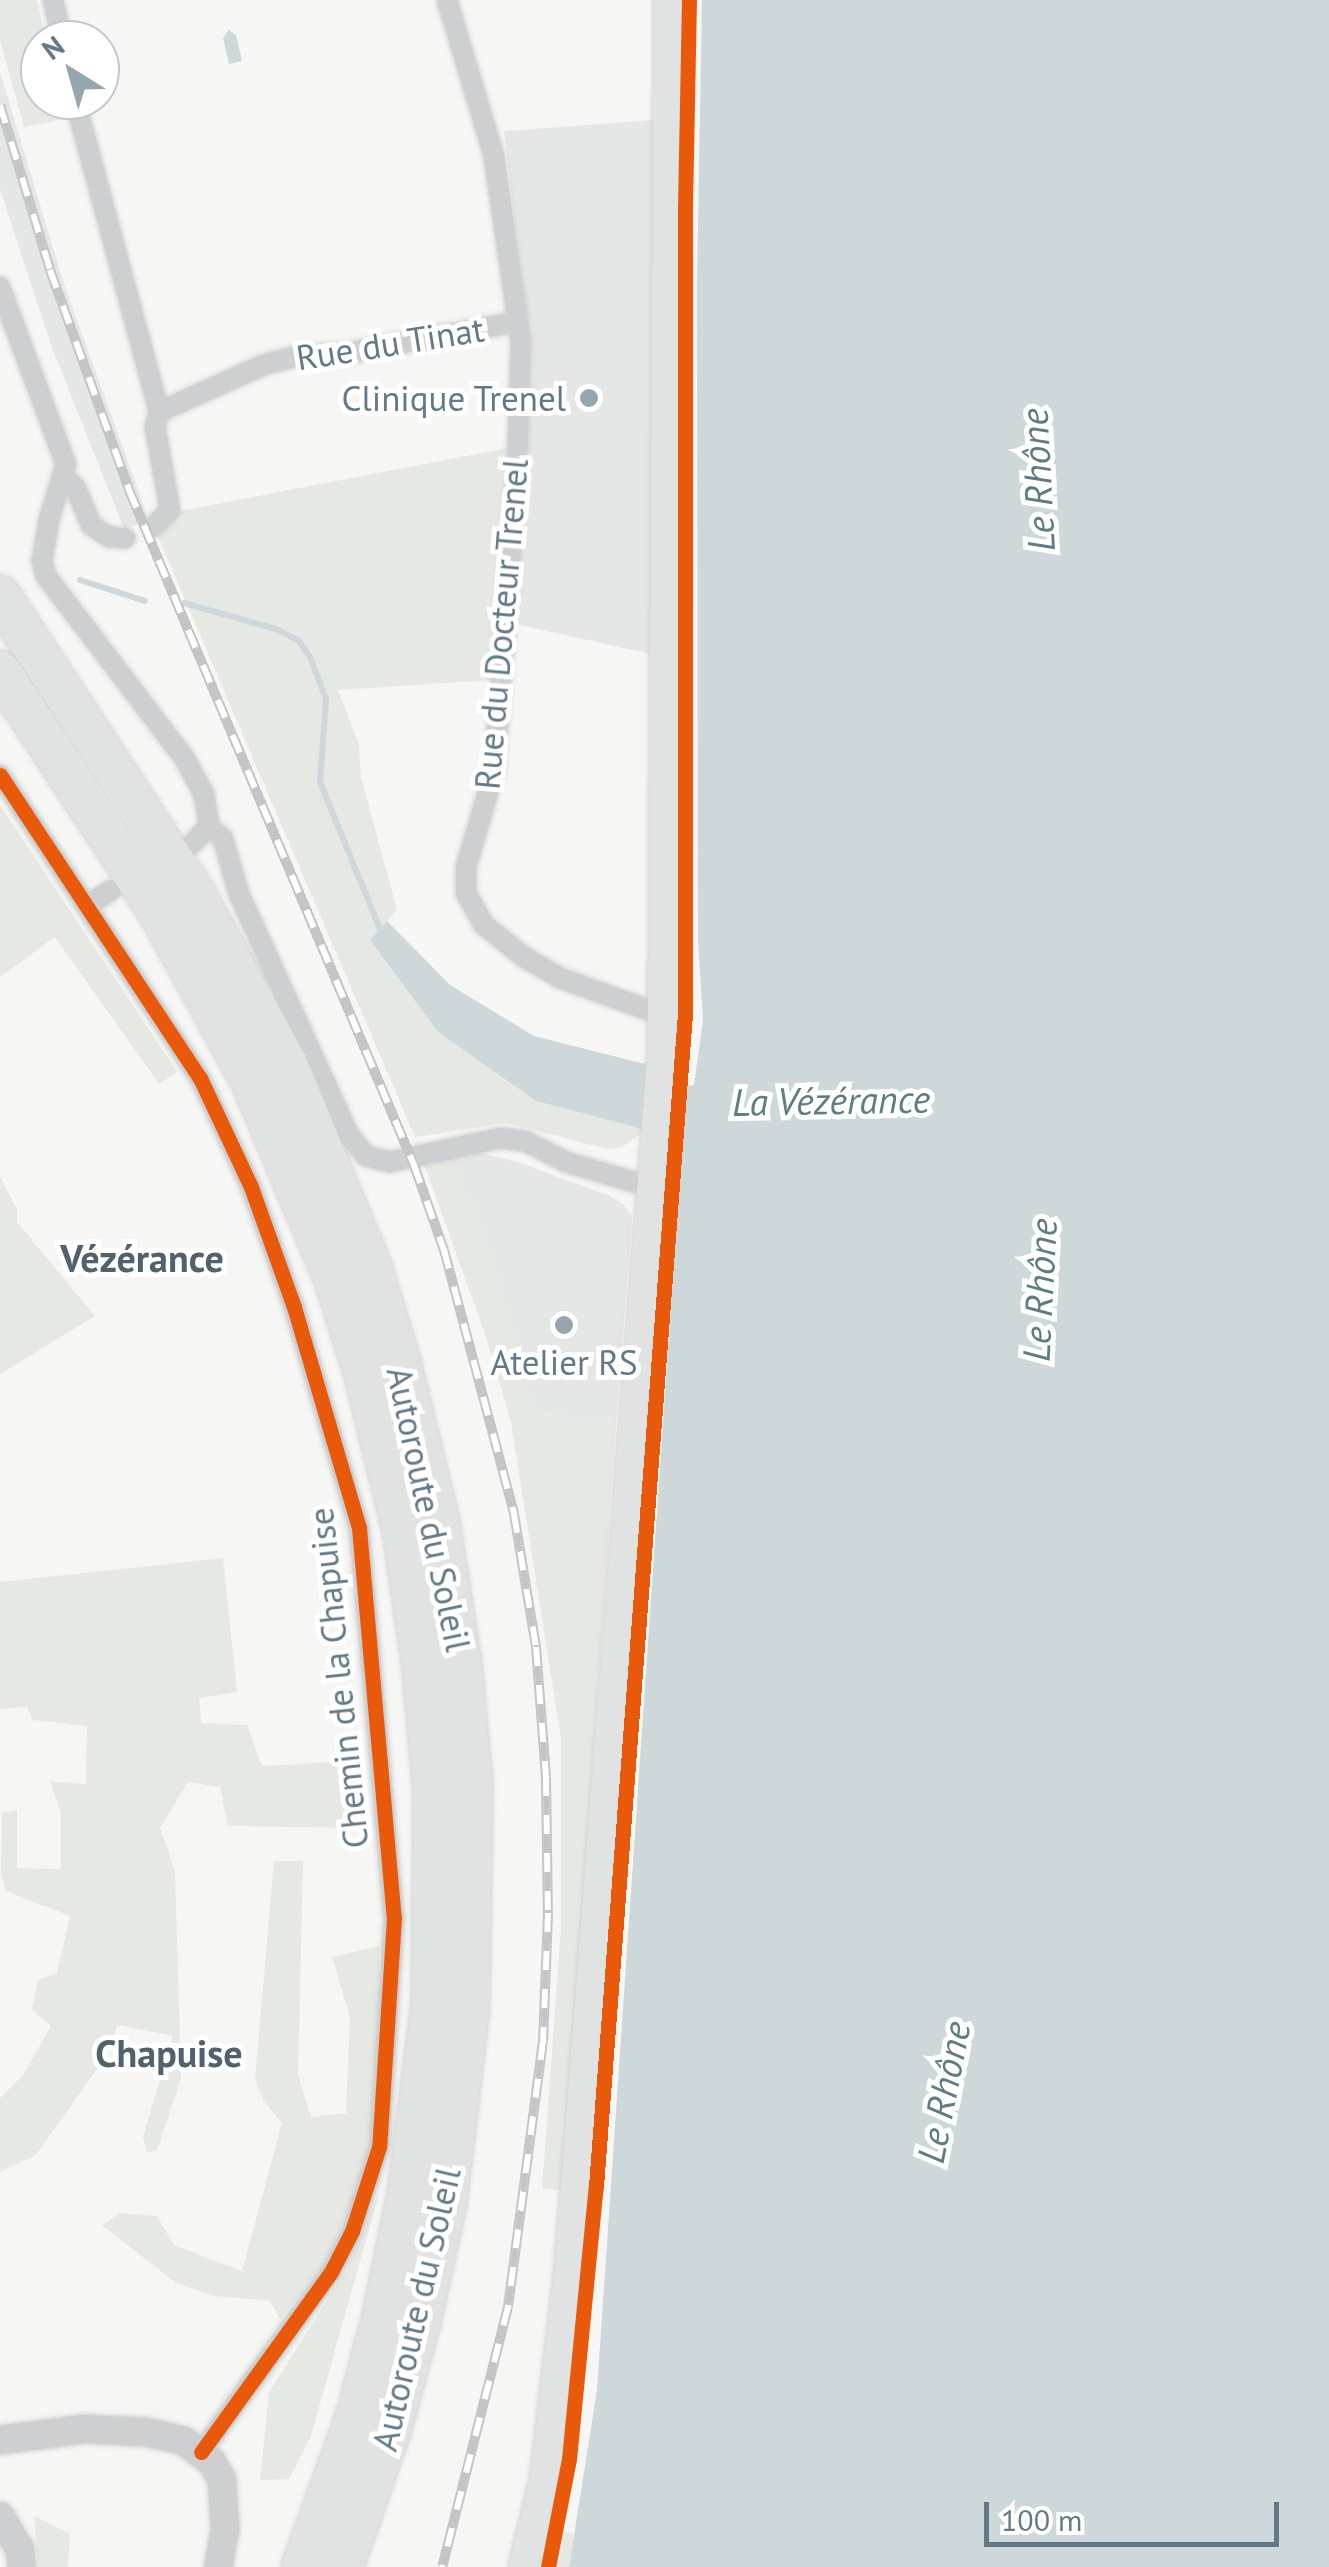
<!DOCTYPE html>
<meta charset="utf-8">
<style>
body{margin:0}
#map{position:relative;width:1329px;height:2567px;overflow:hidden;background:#f6f6f5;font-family:"PT Sans",sans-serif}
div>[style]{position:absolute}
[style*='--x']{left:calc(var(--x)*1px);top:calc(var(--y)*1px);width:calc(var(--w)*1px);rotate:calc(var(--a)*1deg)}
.built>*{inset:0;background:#e5e6e6}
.green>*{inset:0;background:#e6e9e3}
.water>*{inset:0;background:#ced7da}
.stream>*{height:6px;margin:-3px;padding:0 3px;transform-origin:3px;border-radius:3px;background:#ced7da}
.roads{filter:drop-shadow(0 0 2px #d3d4d4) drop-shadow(0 0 2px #d3d4d4)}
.minor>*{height:20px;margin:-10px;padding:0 10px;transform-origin:10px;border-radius:10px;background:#cecfd0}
.tertiary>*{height:28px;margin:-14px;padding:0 14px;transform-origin:14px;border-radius:14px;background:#cecfd0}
.primary>*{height:32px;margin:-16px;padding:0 16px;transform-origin:16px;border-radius:16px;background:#e1e2e2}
.motorway>*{height:40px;margin:-20px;padding:0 20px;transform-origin:20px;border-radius:20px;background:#e1e2e2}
.rail>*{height:10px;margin-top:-5px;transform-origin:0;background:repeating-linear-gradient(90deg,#fff 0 19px,#c3c5c6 0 38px);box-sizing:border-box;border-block:2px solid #c3c5c6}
.cycleway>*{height:15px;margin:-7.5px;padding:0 7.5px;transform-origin:7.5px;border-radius:7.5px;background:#e8590c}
.dots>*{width:28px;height:28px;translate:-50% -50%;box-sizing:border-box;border:5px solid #fff;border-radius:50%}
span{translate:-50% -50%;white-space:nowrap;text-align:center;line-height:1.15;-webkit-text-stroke:10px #fff;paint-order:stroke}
.street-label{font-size:35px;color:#647987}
.poi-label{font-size:35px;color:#647987}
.right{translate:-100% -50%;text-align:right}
.water-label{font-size:38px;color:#5f7b83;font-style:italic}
.neighbourhood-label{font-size:38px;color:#52616b;font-weight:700}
.north{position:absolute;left:20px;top:20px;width:100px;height:100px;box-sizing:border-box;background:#fff;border:2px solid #c1c9cf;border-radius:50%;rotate:323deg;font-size:28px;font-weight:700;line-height:40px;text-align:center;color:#647987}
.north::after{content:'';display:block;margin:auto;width:35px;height:45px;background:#97a5ae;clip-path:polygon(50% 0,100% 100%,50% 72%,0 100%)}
.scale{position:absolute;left:984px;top:2502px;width:295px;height:45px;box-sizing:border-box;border:5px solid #647987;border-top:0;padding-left:12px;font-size:30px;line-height:35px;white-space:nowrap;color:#647987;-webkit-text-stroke:8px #fff;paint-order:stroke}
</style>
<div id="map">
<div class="built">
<i style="clip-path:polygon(0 72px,64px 284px,149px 520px,124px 529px,51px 345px,0 189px)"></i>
<i style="clip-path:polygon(655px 120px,651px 654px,511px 623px,529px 337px,504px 131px)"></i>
<i style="clip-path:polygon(456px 1152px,481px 1153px,518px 1162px,610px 1196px,623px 1204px,632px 1217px,616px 1421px,532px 1413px,517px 1346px,477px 1213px,463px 1188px)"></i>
</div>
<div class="green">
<i style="clip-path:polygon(0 0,37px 0,46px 40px,40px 40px,40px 100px,65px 100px,71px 118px,24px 127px,0 40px)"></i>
<i style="clip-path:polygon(508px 448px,493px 680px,338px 690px,359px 744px,361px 777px,397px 910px,370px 940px,438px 1032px,536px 1101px,646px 1130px,622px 1147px,607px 1149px,506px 1123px,415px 1137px,156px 532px,180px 511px)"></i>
<i style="clip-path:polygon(0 805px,177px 1072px,159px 1084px,55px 937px,0 977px)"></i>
<i style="clip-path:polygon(456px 1152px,463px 1188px,477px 1213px,517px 1346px,532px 1413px,616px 1421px,563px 2191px,542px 2188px,561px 1929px,561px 1739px,511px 1422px,485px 1334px,423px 1161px)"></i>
<i style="clip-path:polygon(0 1177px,17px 1209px,17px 1222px,95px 1316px,0 1374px)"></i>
<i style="clip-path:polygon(223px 1558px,237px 1692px,199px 1698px,201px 1723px,247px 1725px,262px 1766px,351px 1761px,361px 1784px,346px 1828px,228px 1826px,220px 1787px,188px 1782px,160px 1828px,175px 1871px,181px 2078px,157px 2150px,147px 2153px,143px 2137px,173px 2036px,118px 2025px,100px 2065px,36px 2155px,0 2172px,0 2098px,24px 2074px,51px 2026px,32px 2009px,38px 1980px,57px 1973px,70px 1916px,6px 1891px,1px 1875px,2px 1813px,17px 1810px,17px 1868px,61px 1869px,61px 1813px,50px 1781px,86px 1784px,87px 1726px,33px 1720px,27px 1707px,0 1709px,0 1582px)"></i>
<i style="clip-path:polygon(274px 1861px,303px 1861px,298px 2075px,311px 2117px,346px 2113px,350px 2017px,332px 1957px,379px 1946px,379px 2047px,370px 2140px,350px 2208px,319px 2273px,280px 2319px,270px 2301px,214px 2296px,176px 2283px,102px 2225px,121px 2213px,157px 2216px,174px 2245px,242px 2271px,282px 2123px,265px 2103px,255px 2080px)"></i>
<i style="clip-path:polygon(380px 2190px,311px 2436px,289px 2479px,260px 2480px,269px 2392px,347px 2269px)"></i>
<i style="clip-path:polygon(34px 2516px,70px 2534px,68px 2567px,38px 2567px)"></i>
<i style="clip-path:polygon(563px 2531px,574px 2534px,569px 2567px,554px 2567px)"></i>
</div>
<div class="water">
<i style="clip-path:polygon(702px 0,1329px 0,1329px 2567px,569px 2567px,597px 2390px,686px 1086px,694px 1085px,703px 1020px,698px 940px,697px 282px)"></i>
<i style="clip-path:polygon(229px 30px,236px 35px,242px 61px,229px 64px,223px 38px)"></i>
<i style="clip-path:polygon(387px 921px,450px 985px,534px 1036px,649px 1065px,646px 1130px,536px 1101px,438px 1032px,370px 940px)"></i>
</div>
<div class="stream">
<i style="--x:80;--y:580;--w:68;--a:17.9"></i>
<i style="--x:184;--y:603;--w:96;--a:15.8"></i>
<i style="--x:276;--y:629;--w:25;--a:27"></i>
<i style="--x:298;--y:640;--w:21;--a:55"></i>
<i style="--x:310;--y:657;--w:45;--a:69.1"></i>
<i style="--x:326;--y:699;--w:83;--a:94.1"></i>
<i style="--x:320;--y:782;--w:164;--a:67.8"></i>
</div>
<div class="roads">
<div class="minor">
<i style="--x:53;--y:0;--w:41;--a:77.3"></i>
<i style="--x:447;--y:0;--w:164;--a:73.3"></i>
<i style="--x:494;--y:157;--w:186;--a:81.7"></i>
<i style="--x:521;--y:341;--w:127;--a:91.8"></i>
<i style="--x:517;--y:468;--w:305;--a:94.3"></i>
<i style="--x:494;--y:772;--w:99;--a:106.4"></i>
<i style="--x:466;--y:867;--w:26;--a:90"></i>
<i style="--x:466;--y:893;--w:37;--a:61"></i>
<i style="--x:484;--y:925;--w:51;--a:38.7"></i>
<i style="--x:524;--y:957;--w:42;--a:30.3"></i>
<i style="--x:560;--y:978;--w:112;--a:19.9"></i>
<i style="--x:75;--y:100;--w:323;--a:74.9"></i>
<i style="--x:0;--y:287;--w:189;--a:69.6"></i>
<i style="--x:66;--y:464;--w:59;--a:106.9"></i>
<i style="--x:49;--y:520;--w:42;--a:99.7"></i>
<i style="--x:42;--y:561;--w:16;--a:75"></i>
<i style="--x:46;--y:576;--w:230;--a:52.8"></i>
<i style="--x:185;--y:759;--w:40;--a:62"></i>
<i style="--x:204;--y:794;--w:32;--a:81"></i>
<i style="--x:209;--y:826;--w:25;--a:133"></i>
<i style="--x:64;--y:476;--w:18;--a:47"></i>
<i style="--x:76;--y:489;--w:39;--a:67"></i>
<i style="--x:91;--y:525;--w:22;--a:34"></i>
<i style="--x:109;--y:537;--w:16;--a:4"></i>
<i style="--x:153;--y:527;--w:24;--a:-45"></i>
<i style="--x:170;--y:510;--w:84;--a:-100.2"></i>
<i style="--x:155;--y:427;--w:16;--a:-75"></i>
<i style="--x:159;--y:412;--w:114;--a:-24.3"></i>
<i style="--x:263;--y:365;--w:35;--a:-15"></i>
<i style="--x:297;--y:356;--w:51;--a:-3.4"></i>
<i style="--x:348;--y:353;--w:171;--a:-10.5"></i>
<i style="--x:0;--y:775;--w:363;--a:56.6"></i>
<i style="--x:200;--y:1078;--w:120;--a:64.9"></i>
<i style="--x:251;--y:1187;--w:127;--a:70.3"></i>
<i style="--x:294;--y:1307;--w:230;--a:73.6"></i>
<i style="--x:359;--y:1528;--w:392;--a:84.9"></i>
<i style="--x:394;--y:1918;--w:229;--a:93.7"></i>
<i style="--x:379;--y:2147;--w:88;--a:107.8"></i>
<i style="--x:352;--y:2231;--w:46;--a:117.1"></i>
<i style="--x:331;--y:2272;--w:222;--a:125.8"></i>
<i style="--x:209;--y:826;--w:19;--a:43"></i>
<i style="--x:223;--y:839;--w:57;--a:73.8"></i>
<i style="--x:239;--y:894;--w:265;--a:65.5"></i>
<i style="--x:349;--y:1135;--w:27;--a:51"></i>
<i style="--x:366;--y:1156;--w:25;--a:14"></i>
<i style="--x:390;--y:1162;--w:113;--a:-12.3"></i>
<i style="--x:500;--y:1138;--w:25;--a:7"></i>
<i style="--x:525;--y:1141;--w:46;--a:27.1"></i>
<i style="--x:566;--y:1162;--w:92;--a:16.5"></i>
<i style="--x:88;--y:905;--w:27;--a:-33"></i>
</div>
<div class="tertiary">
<i style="--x:0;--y:2440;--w:86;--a:-7.4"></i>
<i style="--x:85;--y:2429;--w:61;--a:2.8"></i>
<i style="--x:146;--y:2432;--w:39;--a:13"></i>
<i style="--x:184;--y:2441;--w:35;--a:37"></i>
<i style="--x:212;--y:2462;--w:21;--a:61"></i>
<i style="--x:222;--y:2480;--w:49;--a:86.5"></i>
<i style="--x:225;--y:2529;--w:39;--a:100"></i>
<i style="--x:0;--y:2516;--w:39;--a:59"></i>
<i style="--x:20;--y:2549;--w:18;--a:84"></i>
</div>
<div class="primary">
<i style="--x:525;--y:2567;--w:89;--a:-76.4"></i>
<i style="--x:546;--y:2480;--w:215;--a:-83.3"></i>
<i style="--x:571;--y:2266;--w:1221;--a:-85.63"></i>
<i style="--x:664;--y:1049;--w:1049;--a:-89.67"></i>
</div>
<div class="motorway">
<i style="--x:0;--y:596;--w:358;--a:56.8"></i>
<i style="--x:196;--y:896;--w:191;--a:61.6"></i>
<i style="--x:287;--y:1064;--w:217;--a:67.5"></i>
<i style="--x:370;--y:1264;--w:98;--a:72.9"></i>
<i style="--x:399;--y:1358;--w:169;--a:76.3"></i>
<i style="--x:439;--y:1522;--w:144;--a:81.2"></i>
<i style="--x:461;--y:1664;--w:122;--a:84.8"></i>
<i style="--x:472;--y:1786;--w:221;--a:90.8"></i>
<i style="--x:469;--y:2007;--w:197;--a:96.7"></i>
<i style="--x:446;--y:2203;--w:118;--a:102.3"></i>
<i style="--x:421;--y:2318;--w:114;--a:105.3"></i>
<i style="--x:391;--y:2428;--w:147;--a:109.1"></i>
<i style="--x:0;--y:671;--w:289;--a:56.6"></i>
<i style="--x:159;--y:912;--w:192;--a:61.3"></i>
<i style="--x:251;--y:1080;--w:214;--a:67.2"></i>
<i style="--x:334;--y:1277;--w:99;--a:72.3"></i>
<i style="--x:364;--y:1371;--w:164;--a:76.2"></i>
<i style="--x:403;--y:1530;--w:138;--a:81.7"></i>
<i style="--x:423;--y:1667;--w:127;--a:85"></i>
<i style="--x:434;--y:1794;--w:210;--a:90.5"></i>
<i style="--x:432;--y:2004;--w:192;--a:97.2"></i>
<i style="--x:408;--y:2194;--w:125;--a:101.6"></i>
<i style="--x:383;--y:2316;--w:102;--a:104.7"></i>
<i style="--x:357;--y:2415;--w:162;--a:109.9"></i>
</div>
</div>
<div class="rail">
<i style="--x:0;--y:105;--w:172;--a:73.1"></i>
<i style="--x:50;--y:270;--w:234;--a:70.2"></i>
<i style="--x:129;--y:490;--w:733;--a:67.11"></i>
<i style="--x:414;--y:1165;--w:90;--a:70.6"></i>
<i style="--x:444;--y:1250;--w:273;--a:75.1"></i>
<i style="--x:514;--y:1514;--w:135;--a:80.6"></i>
<i style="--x:536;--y:1647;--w:130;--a:85.6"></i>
<i style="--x:546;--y:1777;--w:136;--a:89.2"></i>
<i style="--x:548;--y:1913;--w:128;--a:92.2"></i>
<i style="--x:543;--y:2041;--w:268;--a:97.5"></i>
<i style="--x:508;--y:2307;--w:268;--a:104.2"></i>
</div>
<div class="cycleway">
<i style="--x:0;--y:775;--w:363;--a:56.6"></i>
<i style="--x:200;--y:1078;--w:120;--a:64.9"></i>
<i style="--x:251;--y:1187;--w:127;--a:70.3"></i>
<i style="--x:294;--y:1307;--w:230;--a:73.6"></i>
<i style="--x:359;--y:1528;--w:392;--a:84.9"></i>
<i style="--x:394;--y:1918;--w:229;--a:93.7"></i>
<i style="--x:379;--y:2147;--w:88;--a:107.8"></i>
<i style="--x:352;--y:2231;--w:46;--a:117.1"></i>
<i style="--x:331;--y:2272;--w:222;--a:125.8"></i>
<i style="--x:548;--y:2567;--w:110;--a:-79"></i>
<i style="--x:569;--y:2459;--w:274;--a:-84.4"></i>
<i style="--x:596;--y:2186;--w:1177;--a:-85.66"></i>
<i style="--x:685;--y:1012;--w:805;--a:-90"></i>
<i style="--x:685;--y:207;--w:207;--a:-88.9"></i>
</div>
<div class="dots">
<i style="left:589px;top:398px;background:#97a5ae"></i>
<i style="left:564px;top:1325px;background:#97a5ae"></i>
</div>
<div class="street-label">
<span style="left:390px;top:343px;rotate:-9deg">Rue du Tinat</span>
<span style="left:501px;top:624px;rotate:-85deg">Rue du Docteur Trenel</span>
<span style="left:429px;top:1509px;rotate:78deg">Autoroute du Soleil</span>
<span style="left:338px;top:1678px;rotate:-96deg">Chemin de la Chapuise</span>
<span style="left:416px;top:2309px;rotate:-77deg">Autoroute du Soleil</span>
</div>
<div class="poi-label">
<span class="right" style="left:566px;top:398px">Clinique Trenel</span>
<span style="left:564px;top:1362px">Atelier RS</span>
</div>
<div class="water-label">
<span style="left:1037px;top:480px;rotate:-93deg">Le Rhône</span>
<span style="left:831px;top:1100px;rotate:-1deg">La Vézérance</span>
<span style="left:1039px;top:1290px;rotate:-87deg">Le Rhône</span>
<span style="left:943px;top:2092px;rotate:-79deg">Le Rhône</span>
</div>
<div class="neighbourhood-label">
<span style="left:142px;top:1258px">Vézérance</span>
<span style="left:169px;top:2053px">Chapuise</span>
</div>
<div class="north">N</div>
<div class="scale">100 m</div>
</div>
